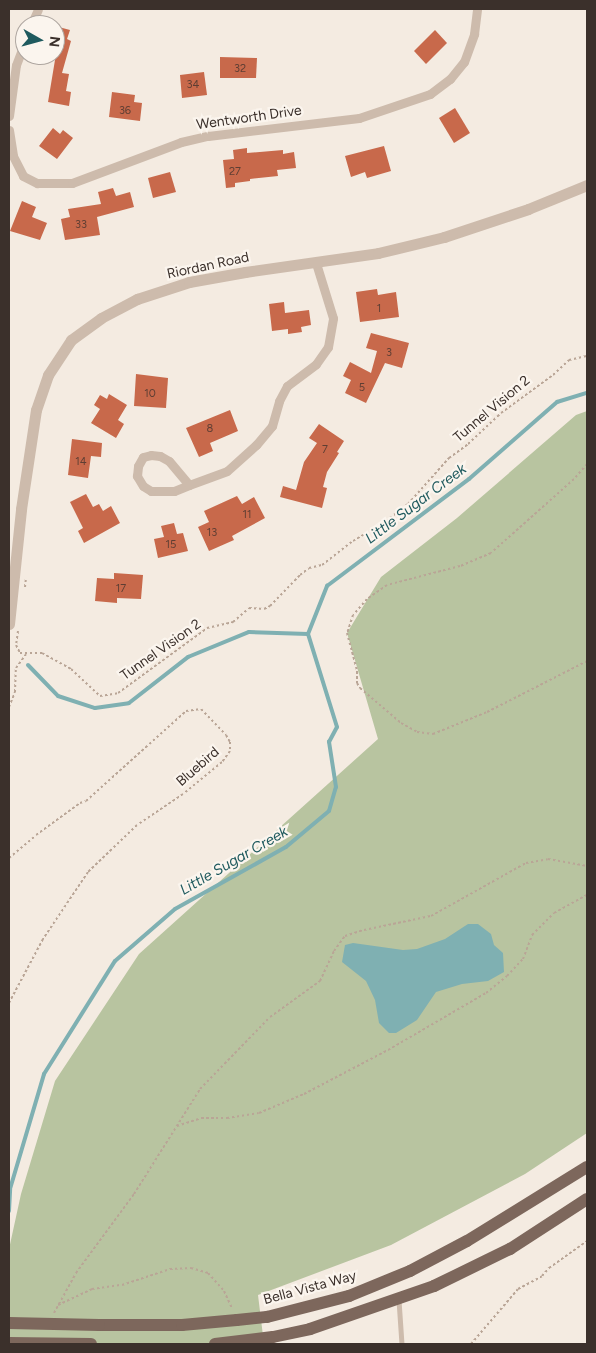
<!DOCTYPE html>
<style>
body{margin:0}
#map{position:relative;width:596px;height:1353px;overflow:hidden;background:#f4ebe1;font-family:Figtree,sans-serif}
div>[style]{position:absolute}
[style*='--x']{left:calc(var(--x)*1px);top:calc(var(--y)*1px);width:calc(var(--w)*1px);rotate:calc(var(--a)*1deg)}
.green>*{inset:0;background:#b8c4a0}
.water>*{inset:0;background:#7fb0b2}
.stream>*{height:4px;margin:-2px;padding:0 2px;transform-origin:2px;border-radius:2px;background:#7fb0b2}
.building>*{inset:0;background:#c8694b}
.path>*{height:2px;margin-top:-1px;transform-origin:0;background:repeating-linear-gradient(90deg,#b9a596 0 2.5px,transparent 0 5px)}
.service>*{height:4.5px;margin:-2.25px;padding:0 2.25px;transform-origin:2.25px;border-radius:2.25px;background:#cdbbac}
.minor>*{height:9px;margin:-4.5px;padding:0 4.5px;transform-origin:4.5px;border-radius:4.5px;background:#cdbbac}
.tertiary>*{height:11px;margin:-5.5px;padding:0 5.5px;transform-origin:5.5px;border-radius:5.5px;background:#cdbbac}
.primary>*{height:12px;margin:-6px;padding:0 6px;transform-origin:6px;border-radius:6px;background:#7d675c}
.primary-bridge>*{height:12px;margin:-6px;padding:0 6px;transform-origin:6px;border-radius:6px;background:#7d675c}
span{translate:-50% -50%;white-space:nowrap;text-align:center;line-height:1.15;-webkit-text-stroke:4.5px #fbf5ee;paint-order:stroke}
.number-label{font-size:11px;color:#5e3e33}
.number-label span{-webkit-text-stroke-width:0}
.street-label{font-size:14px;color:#3b302b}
.water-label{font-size:15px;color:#1f5a5e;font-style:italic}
.frame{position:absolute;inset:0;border:10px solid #3b302b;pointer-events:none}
.north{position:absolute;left:15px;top:15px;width:50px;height:50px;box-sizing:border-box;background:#fbf5ee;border:1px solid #aea6a0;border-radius:50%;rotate:97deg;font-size:14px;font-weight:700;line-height:20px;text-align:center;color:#3b302b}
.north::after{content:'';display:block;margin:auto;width:18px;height:22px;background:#1f5a5e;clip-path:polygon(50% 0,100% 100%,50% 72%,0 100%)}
</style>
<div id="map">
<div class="green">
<i style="clip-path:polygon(587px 411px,587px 1133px,525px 1174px,391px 1245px,258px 1295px,264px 1344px,9px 1344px,9px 1249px,21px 1194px,55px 1081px,139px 954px,378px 739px,347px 633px,381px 577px,457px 518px,576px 415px)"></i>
</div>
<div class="water">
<i style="clip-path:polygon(468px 924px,478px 924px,491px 934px,494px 945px,503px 953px,504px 972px,488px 981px,462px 984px,436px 992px,417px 1020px,396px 1033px,389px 1033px,379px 1023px,375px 1000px,366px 981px,342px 962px,345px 945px,353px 943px,403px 950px,417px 949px,445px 939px)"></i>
</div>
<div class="stream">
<i style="--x:28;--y:665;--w:43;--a:45.9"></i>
<i style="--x:58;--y:696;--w:39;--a:18"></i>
<i style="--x:95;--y:708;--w:34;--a:-8"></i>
<i style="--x:129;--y:703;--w:75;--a:-37.9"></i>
<i style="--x:188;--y:657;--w:66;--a:-22.3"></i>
<i style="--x:249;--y:632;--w:59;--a:1.9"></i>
<i style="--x:9;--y:1211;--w:22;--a:-87"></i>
<i style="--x:10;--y:1189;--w:120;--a:-73.5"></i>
<i style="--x:44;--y:1074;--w:133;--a:-57.9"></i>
<i style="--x:115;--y:961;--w:79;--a:-40.9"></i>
<i style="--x:175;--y:909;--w:127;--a:-29.2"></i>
<i style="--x:286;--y:847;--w:56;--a:-39.9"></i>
<i style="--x:329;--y:811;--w:25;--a:-74"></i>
<i style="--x:336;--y:787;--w:46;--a:-98.8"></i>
<i style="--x:329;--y:742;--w:17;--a:-62"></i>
<i style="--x:337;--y:727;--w:97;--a:-107.3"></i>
<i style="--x:308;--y:634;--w:52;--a:-68.4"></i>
<i style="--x:327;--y:586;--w:178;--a:-37"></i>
<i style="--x:469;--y:479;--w:117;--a:-41.2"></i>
<i style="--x:557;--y:402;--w:31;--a:-17"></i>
</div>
<div class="building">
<i style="clip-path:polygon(55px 26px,70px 30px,67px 39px,71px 41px,62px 73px,69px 74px,66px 91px,71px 92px,69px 106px,48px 102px,55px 60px)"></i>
<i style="clip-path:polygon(435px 30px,447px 43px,426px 64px,414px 51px)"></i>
<i style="clip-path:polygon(220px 57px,257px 58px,256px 78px,220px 78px)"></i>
<i style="clip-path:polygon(204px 72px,207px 95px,182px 98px,180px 75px)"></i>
<i style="clip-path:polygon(112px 92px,135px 95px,134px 102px,142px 103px,140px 121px,109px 117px)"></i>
<i style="clip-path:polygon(455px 108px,470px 133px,454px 143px,439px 118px)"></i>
<i style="clip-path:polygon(53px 128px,60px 134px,63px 130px,73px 138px,57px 159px,39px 146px)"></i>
<i style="clip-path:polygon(384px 146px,391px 171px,367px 178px,365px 172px,351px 177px,345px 156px)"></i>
<i style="clip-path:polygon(247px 148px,247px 153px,283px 150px,283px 154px,294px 152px,296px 168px,277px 170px,278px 176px,250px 179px,250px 181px,235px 183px,235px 187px,226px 188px,223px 160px,234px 159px,233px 150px)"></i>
<i style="clip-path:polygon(170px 172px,176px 192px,153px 198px,148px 178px)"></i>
<i style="clip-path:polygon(113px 188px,116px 196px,130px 192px,134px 207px,97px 217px,100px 235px,65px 240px,61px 219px,70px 217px,68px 209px,101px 204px,98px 192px)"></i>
<i style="clip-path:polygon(22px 201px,36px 207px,32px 217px,47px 223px,40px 240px,10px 231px)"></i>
<i style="clip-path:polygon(377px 289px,378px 295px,396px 292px,399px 317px,360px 322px,356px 292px)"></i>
<i style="clip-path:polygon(284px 302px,285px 313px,309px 310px,311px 325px,301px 327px,302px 332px,288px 334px,288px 329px,272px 331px,269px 304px)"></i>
<i style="clip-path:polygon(371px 333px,409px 343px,402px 368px,385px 363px,366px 403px,345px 393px,351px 380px,343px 376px,350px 362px,371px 373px,377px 351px,366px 348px)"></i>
<i style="clip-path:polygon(136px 374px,168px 378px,166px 408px,134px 406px)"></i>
<i style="clip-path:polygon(109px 394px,127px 405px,118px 420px,124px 424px,116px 438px,91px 423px,100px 409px,94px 405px,100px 395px,107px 399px)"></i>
<i style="clip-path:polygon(230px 410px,238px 431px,210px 443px,213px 451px,199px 457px,186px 428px)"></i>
<i style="clip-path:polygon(319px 424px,344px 441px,337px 452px,339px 453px,327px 472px,323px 487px,327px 488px,322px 508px,280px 497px,283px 486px,296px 490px,304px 462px,317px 443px,309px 438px)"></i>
<i style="clip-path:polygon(72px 439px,102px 443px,101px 457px,91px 456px,88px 478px,68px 475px)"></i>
<i style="clip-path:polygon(86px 494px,93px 507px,99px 504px,103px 511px,111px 506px,120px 523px,84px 543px,78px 531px,83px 528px,70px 502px)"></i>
<i style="clip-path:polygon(237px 496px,242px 504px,254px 497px,265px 518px,232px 536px,234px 540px,209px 551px,198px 527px,209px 522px,204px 511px)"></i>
<i style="clip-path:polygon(174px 523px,177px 534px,183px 533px,188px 551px,158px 558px,154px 539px,164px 537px,161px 526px)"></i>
<i style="clip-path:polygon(114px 573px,143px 575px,141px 599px,117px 598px,117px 603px,95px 601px,97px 578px,114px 579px)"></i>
</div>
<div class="path">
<i style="--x:587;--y:464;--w:20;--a:131"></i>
<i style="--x:574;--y:479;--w:111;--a:138.3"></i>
<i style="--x:491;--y:553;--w:34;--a:157"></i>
<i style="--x:460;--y:566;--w:75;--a:165.4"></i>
<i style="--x:387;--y:585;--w:24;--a:145"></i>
<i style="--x:367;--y:599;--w:21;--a:131"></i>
<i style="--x:353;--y:615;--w:19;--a:108"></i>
<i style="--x:347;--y:633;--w:39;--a:75"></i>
<i style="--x:357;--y:671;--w:12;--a:90"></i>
<i style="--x:357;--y:683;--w:6;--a:59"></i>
<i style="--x:360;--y:688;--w:54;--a:40.5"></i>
<i style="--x:401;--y:723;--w:18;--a:29"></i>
<i style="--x:417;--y:732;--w:16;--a:7"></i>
<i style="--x:433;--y:734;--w:58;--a:-22.2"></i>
<i style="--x:487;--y:712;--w:112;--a:-27"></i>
<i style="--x:25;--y:587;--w:10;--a:-84"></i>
<i style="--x:18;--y:631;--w:14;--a:98"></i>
<i style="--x:16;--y:645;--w:9;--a:63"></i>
<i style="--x:20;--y:653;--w:22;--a:0"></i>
<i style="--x:42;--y:653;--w:33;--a:29"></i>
<i style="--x:71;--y:669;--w:40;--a:43"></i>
<i style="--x:100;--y:696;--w:18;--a:-9"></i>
<i style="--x:118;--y:693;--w:110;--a:-36.1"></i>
<i style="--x:207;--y:628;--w:27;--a:-13"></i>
<i style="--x:233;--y:622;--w:21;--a:-41"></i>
<i style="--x:249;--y:608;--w:15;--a:4"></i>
<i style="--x:264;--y:609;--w:7;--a:-27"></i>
<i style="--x:270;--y:606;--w:43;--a:-45.9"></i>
<i style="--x:300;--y:575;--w:11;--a:-38"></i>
<i style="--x:309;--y:568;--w:13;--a:-13"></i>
<i style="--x:322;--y:565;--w:39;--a:-38"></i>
<i style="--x:353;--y:541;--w:39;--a:-31"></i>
<i style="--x:386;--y:521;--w:28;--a:-38"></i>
<i style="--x:408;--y:504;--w:62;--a:-48.3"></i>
<i style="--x:449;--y:458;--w:24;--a:-36"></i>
<i style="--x:468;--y:444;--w:45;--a:-43.2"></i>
<i style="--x:501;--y:413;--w:64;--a:-36.2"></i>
<i style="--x:553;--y:375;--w:22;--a:-43"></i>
<i style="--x:569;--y:360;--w:18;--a:-13"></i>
<i style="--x:9;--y:707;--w:16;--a:-68"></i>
<i style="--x:15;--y:692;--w:24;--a:-88"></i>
<i style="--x:16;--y:668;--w:17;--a:-54"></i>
<i style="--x:9;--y:858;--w:35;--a:-40"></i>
<i style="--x:36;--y:835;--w:54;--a:-36"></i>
<i style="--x:80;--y:803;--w:6;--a:-18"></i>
<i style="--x:86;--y:801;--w:135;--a:-42"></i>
<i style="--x:186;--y:711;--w:15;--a:-8"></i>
<i style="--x:201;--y:709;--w:36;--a:46"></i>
<i style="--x:226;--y:735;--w:8;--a:60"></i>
<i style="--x:230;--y:742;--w:9;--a:90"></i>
<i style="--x:230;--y:751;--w:14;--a:126"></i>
<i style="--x:222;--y:762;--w:50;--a:140.6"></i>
<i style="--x:183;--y:794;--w:55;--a:146"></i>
<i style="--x:137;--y:825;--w:68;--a:136.2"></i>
<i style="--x:88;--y:872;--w:81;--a:123.9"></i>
<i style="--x:43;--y:939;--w:72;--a:118"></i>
<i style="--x:177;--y:1126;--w:25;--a:-18"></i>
<i style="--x:201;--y:1118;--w:26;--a:0"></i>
<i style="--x:227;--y:1118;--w:32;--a:-9"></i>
<i style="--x:259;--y:1113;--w:49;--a:-22.9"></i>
<i style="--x:304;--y:1094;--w:95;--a:-27.6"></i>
<i style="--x:388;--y:1050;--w:113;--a:-30.2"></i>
<i style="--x:486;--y:993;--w:27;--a:-39"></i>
<i style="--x:507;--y:976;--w:23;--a:-47"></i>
<i style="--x:523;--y:959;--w:26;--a:-69"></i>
<i style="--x:532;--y:935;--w:31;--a:-45"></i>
<i style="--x:554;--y:913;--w:38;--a:-29"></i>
<i style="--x:58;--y:1305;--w:38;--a:-25"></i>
<i style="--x:92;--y:1289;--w:30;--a:-8"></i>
<i style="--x:122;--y:1285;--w:51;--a:-18.4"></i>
<i style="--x:170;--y:1269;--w:21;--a:-3"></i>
<i style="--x:191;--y:1268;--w:18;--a:16"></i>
<i style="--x:208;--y:1273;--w:24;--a:48"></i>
<i style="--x:224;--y:1291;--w:19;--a:65"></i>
<i style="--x:54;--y:1313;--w:46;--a:-61.2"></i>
<i style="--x:76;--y:1273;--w:98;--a:-53.7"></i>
<i style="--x:134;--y:1194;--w:124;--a:-57.8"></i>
<i style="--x:200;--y:1089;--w:100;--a:-45.8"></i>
<i style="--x:270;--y:1017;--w:62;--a:-35.8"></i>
<i style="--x:320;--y:981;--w:33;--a:-65"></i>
<i style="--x:334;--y:951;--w:19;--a:-54"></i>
<i style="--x:345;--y:936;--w:20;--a:-18"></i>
<i style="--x:364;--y:930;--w:68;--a:-11.8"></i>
<i style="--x:431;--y:916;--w:109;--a:-29.2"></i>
<i style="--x:526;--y:863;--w:22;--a:-10"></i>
<i style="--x:548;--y:859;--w:40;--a:10"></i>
<i style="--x:471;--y:1344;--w:72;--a:-49.5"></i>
<i style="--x:518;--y:1289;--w:27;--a:-28"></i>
<i style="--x:542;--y:1276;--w:11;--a:-49"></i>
<i style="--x:549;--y:1268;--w:47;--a:-35.4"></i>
</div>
<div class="service">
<i style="--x:399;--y:1300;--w:44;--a:86.1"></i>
</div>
<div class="minor">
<i style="--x:31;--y:25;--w:17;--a:-66"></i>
<i style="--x:9;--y:116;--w:51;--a:-82.2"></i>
<i style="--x:16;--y:65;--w:26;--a:-69"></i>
<i style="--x:9;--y:130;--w:26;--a:81"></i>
<i style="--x:13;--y:156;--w:22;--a:63"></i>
<i style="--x:23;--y:176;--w:16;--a:27"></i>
<i style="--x:37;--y:183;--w:35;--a:0"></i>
<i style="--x:72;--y:183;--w:116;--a:-20.6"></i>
<i style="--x:181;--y:142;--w:28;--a:-13"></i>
<i style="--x:208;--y:136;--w:152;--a:-6.8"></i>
<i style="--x:359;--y:118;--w:75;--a:-18.7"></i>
<i style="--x:430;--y:94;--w:25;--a:-37"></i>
<i style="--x:450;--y:79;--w:22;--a:-51"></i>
<i style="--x:464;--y:62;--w:30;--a:-70"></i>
<i style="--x:474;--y:34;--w:25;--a:-83"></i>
<i style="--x:189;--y:485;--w:16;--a:158"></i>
<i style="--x:174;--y:491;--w:23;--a:180"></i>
<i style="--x:151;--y:491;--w:9;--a:-148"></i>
<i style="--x:143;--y:486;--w:12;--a:-121"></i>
<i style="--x:137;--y:476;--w:10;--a:-84"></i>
<i style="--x:138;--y:466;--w:10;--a:-61"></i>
<i style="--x:143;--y:457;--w:8;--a:-14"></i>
<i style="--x:151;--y:455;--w:9;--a:6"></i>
<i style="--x:160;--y:456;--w:10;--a:29"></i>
<i style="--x:169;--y:461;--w:31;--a:50"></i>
<i style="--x:189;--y:485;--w:40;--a:-20.2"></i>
<i style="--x:227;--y:471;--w:39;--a:-42"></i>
<i style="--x:256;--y:445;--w:25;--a:-50"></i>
<i style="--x:272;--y:426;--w:26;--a:-74"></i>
<i style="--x:279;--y:401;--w:17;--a:-62"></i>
<i style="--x:287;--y:386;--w:36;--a:-37"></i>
<i style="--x:316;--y:364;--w:21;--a:-55"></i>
<i style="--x:328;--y:347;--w:29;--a:-80"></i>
<i style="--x:333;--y:318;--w:58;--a:-107.2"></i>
</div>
<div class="tertiary">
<i style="--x:9;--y:624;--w:116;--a:-84"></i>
<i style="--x:21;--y:509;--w:100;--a:-81.4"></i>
<i style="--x:36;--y:410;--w:37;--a:-71"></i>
<i style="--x:48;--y:375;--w:42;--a:-56.7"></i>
<i style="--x:71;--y:340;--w:37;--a:-36"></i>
<i style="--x:101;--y:318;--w:41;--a:-27.8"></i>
<i style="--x:137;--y:299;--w:55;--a:-18.1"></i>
<i style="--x:189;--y:282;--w:57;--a:-10.1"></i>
<i style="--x:245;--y:272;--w:134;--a:-8.1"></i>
<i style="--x:378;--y:253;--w:68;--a:-13.6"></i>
<i style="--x:444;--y:237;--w:89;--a:-18.4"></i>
<i style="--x:528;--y:209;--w:64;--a:-22.1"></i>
</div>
<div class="primary">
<i style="--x:99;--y:1325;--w:83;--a:0"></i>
<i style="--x:182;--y:1325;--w:55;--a:-5.2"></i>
<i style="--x:237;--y:1320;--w:30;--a:-6"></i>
<i style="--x:267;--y:1317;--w:85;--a:-14.4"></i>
<i style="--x:349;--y:1296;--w:66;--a:-22.3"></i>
<i style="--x:410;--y:1271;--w:64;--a:-27.8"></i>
<i style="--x:467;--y:1241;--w:141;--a:-31.7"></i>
<i style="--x:215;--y:1344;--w:58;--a:-6.9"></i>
<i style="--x:273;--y:1337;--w:38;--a:-12"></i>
<i style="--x:310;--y:1329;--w:131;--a:-19.1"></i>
<i style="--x:434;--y:1286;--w:85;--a:-26"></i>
<i style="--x:510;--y:1249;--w:92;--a:-33"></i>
</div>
<div class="primary-bridge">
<i style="--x:9;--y:1323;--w:90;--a:1.3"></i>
<i style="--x:9;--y:1343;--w:82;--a:0.7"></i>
</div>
<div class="number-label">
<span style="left:240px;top:69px">32</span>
<span style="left:193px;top:85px">34</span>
<span style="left:125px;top:111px">36</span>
<span style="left:235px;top:172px">27</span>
<span style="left:81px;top:225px">33</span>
<span style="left:379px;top:309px">1</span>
<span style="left:389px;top:353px">3</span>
<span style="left:362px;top:388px">5</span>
<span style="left:150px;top:394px">10</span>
<span style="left:210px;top:429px">8</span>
<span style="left:325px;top:450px">7</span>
<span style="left:81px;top:462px">14</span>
<span style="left:247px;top:515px">11</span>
<span style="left:212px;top:533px">13</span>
<span style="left:171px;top:545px">15</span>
<span style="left:121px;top:589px">17</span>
</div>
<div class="street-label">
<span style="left:249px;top:118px;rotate:-8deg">Wentworth Drive</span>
<span style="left:208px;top:266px;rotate:-12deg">Riordan Road</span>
<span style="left:492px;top:409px;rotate:-40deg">Tunnel Vision 2</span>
<span style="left:161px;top:650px;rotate:-35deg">Tunnel Vision 2</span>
<span style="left:198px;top:767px;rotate:-41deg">Bluebird</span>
<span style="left:310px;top:1288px;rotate:-15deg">Bella Vista Way</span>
</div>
<div class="water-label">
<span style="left:416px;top:504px;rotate:-37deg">Little Sugar Creek</span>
<span style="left:234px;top:861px;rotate:-30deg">Little Sugar Creek</span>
</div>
<div class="frame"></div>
<div class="north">N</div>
</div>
